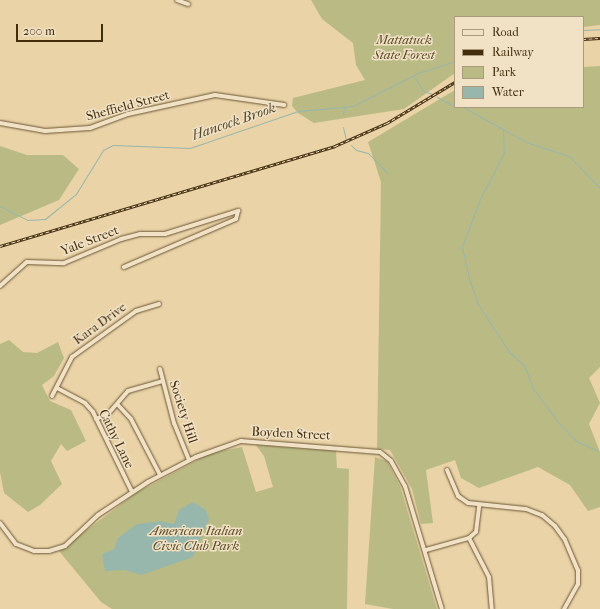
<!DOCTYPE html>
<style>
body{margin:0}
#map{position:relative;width:600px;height:609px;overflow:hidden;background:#e9d3a7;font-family:"IM FELL French Canon",serif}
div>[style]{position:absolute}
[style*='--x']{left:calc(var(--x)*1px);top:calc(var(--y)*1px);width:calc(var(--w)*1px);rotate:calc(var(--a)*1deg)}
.green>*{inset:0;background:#babb84}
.water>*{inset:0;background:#97b7ac}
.stream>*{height:1px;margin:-0.5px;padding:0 0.5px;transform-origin:0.5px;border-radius:0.5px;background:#97b7ac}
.roads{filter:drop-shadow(0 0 1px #6c5634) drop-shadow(0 0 1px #6c5634)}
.minor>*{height:4px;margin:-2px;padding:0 2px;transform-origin:2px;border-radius:2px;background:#f1e2c6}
.rail>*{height:2.5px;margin-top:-1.25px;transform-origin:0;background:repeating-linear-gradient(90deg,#f1e2c6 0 3px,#422d0d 0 6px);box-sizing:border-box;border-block:1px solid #422d0d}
span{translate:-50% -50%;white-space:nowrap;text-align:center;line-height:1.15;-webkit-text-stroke:3px #f1e2c6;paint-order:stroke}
.park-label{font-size:13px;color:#5a4925;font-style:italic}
.street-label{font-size:13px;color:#422d0d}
.water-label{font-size:14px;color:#53492d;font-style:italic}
.legend{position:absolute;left:454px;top:16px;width:130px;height:92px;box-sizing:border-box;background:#f1e2c6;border:1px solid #ab9a7c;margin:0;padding:5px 7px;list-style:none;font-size:12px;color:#422d0d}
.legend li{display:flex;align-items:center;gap:8px;height:20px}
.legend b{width:20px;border:1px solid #ab9a7c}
.scale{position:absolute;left:16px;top:24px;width:87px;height:18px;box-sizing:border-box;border:2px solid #422d0d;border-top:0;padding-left:5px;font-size:12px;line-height:14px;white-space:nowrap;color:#422d0d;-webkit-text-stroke:3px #f1e2c6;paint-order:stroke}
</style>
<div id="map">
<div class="green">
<i style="clip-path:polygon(311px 0,600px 0,600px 25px,583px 27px,583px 17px,455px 17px,455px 73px,404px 109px,314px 123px,298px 113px,292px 106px,293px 98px,365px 80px,356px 65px,353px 43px,322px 19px)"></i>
<i style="clip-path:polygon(600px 66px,600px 367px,589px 378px,600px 403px,589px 424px,600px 452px,600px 507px,588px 511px,570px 485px,538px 467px,479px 488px,461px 478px,455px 460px,426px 470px,433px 523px,421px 524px,412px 489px,390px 450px,377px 449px,381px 182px,368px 142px,455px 90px,455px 107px,583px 107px,583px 67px)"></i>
<i style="clip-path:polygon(0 146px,27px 155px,63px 155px,79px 169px,59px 200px,0 225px)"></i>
<i style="clip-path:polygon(9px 340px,23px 352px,37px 353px,58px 342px,64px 358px,54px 376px,42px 385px,50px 401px,71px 410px,86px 441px,67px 451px,61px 444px,51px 461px,62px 484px,40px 505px,28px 512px,4px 493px,0 472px,0 344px)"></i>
<i style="clip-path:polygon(256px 445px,336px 451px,337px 468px,349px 469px,347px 609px,112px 609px,101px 602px,59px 551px,136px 493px,211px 453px,242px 447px,256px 492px,273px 487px,264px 456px)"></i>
<i style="clip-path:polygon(375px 457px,387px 461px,400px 486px,437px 609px,393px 609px,365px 604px)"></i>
</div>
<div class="water">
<i style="clip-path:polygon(193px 502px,206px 510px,209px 519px,193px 557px,141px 575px,125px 570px,105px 571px,102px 554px,114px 549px,118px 538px,137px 524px,160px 521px,174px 524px,179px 510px)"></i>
</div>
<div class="stream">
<i style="--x:583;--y:30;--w:17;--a:-3"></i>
<i style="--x:414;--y:76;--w:17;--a:59"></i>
<i style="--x:423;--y:91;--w:9;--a:18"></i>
<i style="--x:437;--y:97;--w:21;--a:29"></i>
<i style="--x:463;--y:107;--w:72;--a:29.1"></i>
<i style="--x:526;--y:142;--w:45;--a:18"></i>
<i style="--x:569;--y:156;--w:45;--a:45.9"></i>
<i style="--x:343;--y:115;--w:7;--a:-82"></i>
<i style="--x:343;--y:127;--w:13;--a:77"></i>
<i style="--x:503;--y:130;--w:23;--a:88"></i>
<i style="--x:504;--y:153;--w:52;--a:117.6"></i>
<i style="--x:480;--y:199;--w:51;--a:110.6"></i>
<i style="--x:462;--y:247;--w:35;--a:77"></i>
<i style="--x:470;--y:281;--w:24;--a:71"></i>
<i style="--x:478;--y:304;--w:59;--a:56.9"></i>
<i style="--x:510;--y:353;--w:18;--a:41"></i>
<i style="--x:524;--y:365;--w:25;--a:69"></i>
<i style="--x:533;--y:388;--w:39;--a:54"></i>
<i style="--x:556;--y:420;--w:29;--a:46"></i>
<i style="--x:576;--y:441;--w:24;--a:24"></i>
<i style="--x:351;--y:145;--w:7;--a:45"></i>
<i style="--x:356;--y:150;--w:12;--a:14"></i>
<i style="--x:368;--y:153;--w:28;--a:46"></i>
<i style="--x:0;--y:206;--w:30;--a:27"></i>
<i style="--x:27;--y:220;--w:18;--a:-3"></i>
<i style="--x:45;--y:219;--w:40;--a:-39"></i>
<i style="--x:76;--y:194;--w:52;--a:-58.5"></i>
<i style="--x:103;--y:150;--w:11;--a:-27"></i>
<i style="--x:113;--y:145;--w:77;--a:2.2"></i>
<i style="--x:190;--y:148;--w:114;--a:-18.9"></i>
<i style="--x:298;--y:111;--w:55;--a:-5.2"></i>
<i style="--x:353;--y:106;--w:73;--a:-26.9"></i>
<i style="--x:418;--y:73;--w:39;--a:-18"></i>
</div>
<div class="roads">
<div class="minor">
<i style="--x:177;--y:0;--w:12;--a:20"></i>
<i style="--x:0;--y:123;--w:46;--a:10.1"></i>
<i style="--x:45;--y:131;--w:45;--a:-3.8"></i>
<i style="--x:90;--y:128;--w:40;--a:-20.2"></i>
<i style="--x:128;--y:114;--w:89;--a:-12.3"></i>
<i style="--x:215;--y:95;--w:70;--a:8.2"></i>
<i style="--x:0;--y:286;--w:36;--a:-42"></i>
<i style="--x:27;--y:262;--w:37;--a:2"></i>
<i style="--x:64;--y:263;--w:62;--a:-22.8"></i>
<i style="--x:121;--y:239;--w:20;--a:-15"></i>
<i style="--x:140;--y:234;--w:25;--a:0"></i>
<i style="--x:165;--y:234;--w:77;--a:-17.5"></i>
<i style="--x:238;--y:211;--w:8;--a:104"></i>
<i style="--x:236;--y:219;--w:122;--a:156.8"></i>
<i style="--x:160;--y:369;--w:56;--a:75.5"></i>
<i style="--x:174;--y:423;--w:40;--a:68"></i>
<i style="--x:57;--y:388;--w:32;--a:28"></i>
<i style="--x:85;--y:403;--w:12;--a:48"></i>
<i style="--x:93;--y:412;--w:89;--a:64"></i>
<i style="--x:52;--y:396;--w:44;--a:-62.9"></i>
<i style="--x:72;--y:357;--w:79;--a:-35.7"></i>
<i style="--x:136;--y:311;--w:24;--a:-17"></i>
<i style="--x:118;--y:405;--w:19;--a:47"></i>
<i style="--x:131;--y:419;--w:63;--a:62.6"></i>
<i style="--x:96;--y:419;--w:13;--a:-23"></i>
<i style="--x:108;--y:414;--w:30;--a:-49"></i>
<i style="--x:128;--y:391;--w:36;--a:-16"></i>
<i style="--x:447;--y:470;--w:28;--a:67"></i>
<i style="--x:458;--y:496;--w:12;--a:35"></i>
<i style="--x:468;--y:503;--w:58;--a:5.9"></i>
<i style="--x:526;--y:509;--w:17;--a:21"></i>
<i style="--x:542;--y:515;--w:17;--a:40"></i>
<i style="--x:555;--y:526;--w:17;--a:54"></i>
<i style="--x:565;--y:540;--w:33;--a:67"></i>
<i style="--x:578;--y:570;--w:14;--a:90"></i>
<i style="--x:578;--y:584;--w:29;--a:119"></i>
<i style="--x:0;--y:523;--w:26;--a:53"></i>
<i style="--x:16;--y:544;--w:19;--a:21"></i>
<i style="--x:34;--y:551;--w:15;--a:0"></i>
<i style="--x:49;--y:551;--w:17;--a:-17"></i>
<i style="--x:65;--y:546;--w:45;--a:-43.2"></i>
<i style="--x:98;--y:515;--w:60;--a:-33.4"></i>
<i style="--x:148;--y:482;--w:54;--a:-27.5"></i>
<i style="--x:196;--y:457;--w:48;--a:-19.6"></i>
<i style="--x:241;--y:441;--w:139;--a:4.5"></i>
<i style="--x:380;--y:452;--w:14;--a:39"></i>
<i style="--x:391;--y:461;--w:29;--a:61"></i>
<i style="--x:405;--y:486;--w:128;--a:73.3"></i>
<i style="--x:469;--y:538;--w:44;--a:62.9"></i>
<i style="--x:489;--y:577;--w:32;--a:85"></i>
<i style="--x:426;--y:550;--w:45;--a:-15.6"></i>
<i style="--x:469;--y:538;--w:9;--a:-41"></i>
<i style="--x:476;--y:532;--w:26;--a:-83"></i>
</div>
</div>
<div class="rail">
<i style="--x:583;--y:39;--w:17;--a:-3"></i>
<i style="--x:0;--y:246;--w:350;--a:-16.6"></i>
<i style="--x:335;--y:146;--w:57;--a:-23.9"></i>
<i style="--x:387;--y:123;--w:79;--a:-31.1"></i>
</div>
<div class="park-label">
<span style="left:404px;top:48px">Mattatuck<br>State Forest</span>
<span style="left:196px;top:539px">American Italian<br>Civic Club Park</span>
</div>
<div class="street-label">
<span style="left:128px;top:106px;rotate:-15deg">Sheffield Street</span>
<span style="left:90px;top:241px;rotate:-21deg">Yale Street</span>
<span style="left:100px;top:324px;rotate:-36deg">Kara Drive</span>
<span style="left:183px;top:412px;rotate:72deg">Society Hill</span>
<span style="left:291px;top:434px;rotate:3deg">Boyden Street</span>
<span style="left:116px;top:439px;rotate:64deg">Cathy Lane</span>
</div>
<div class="water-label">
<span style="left:234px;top:122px;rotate:-19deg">Hancock Brook</span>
</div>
<ul class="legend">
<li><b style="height:5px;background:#f1e2c6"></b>Road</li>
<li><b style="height:5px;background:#422d0d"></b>Railway</li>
<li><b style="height:11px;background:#babb84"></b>Park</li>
<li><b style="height:11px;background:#97b7ac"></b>Water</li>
</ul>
<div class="scale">200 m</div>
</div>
